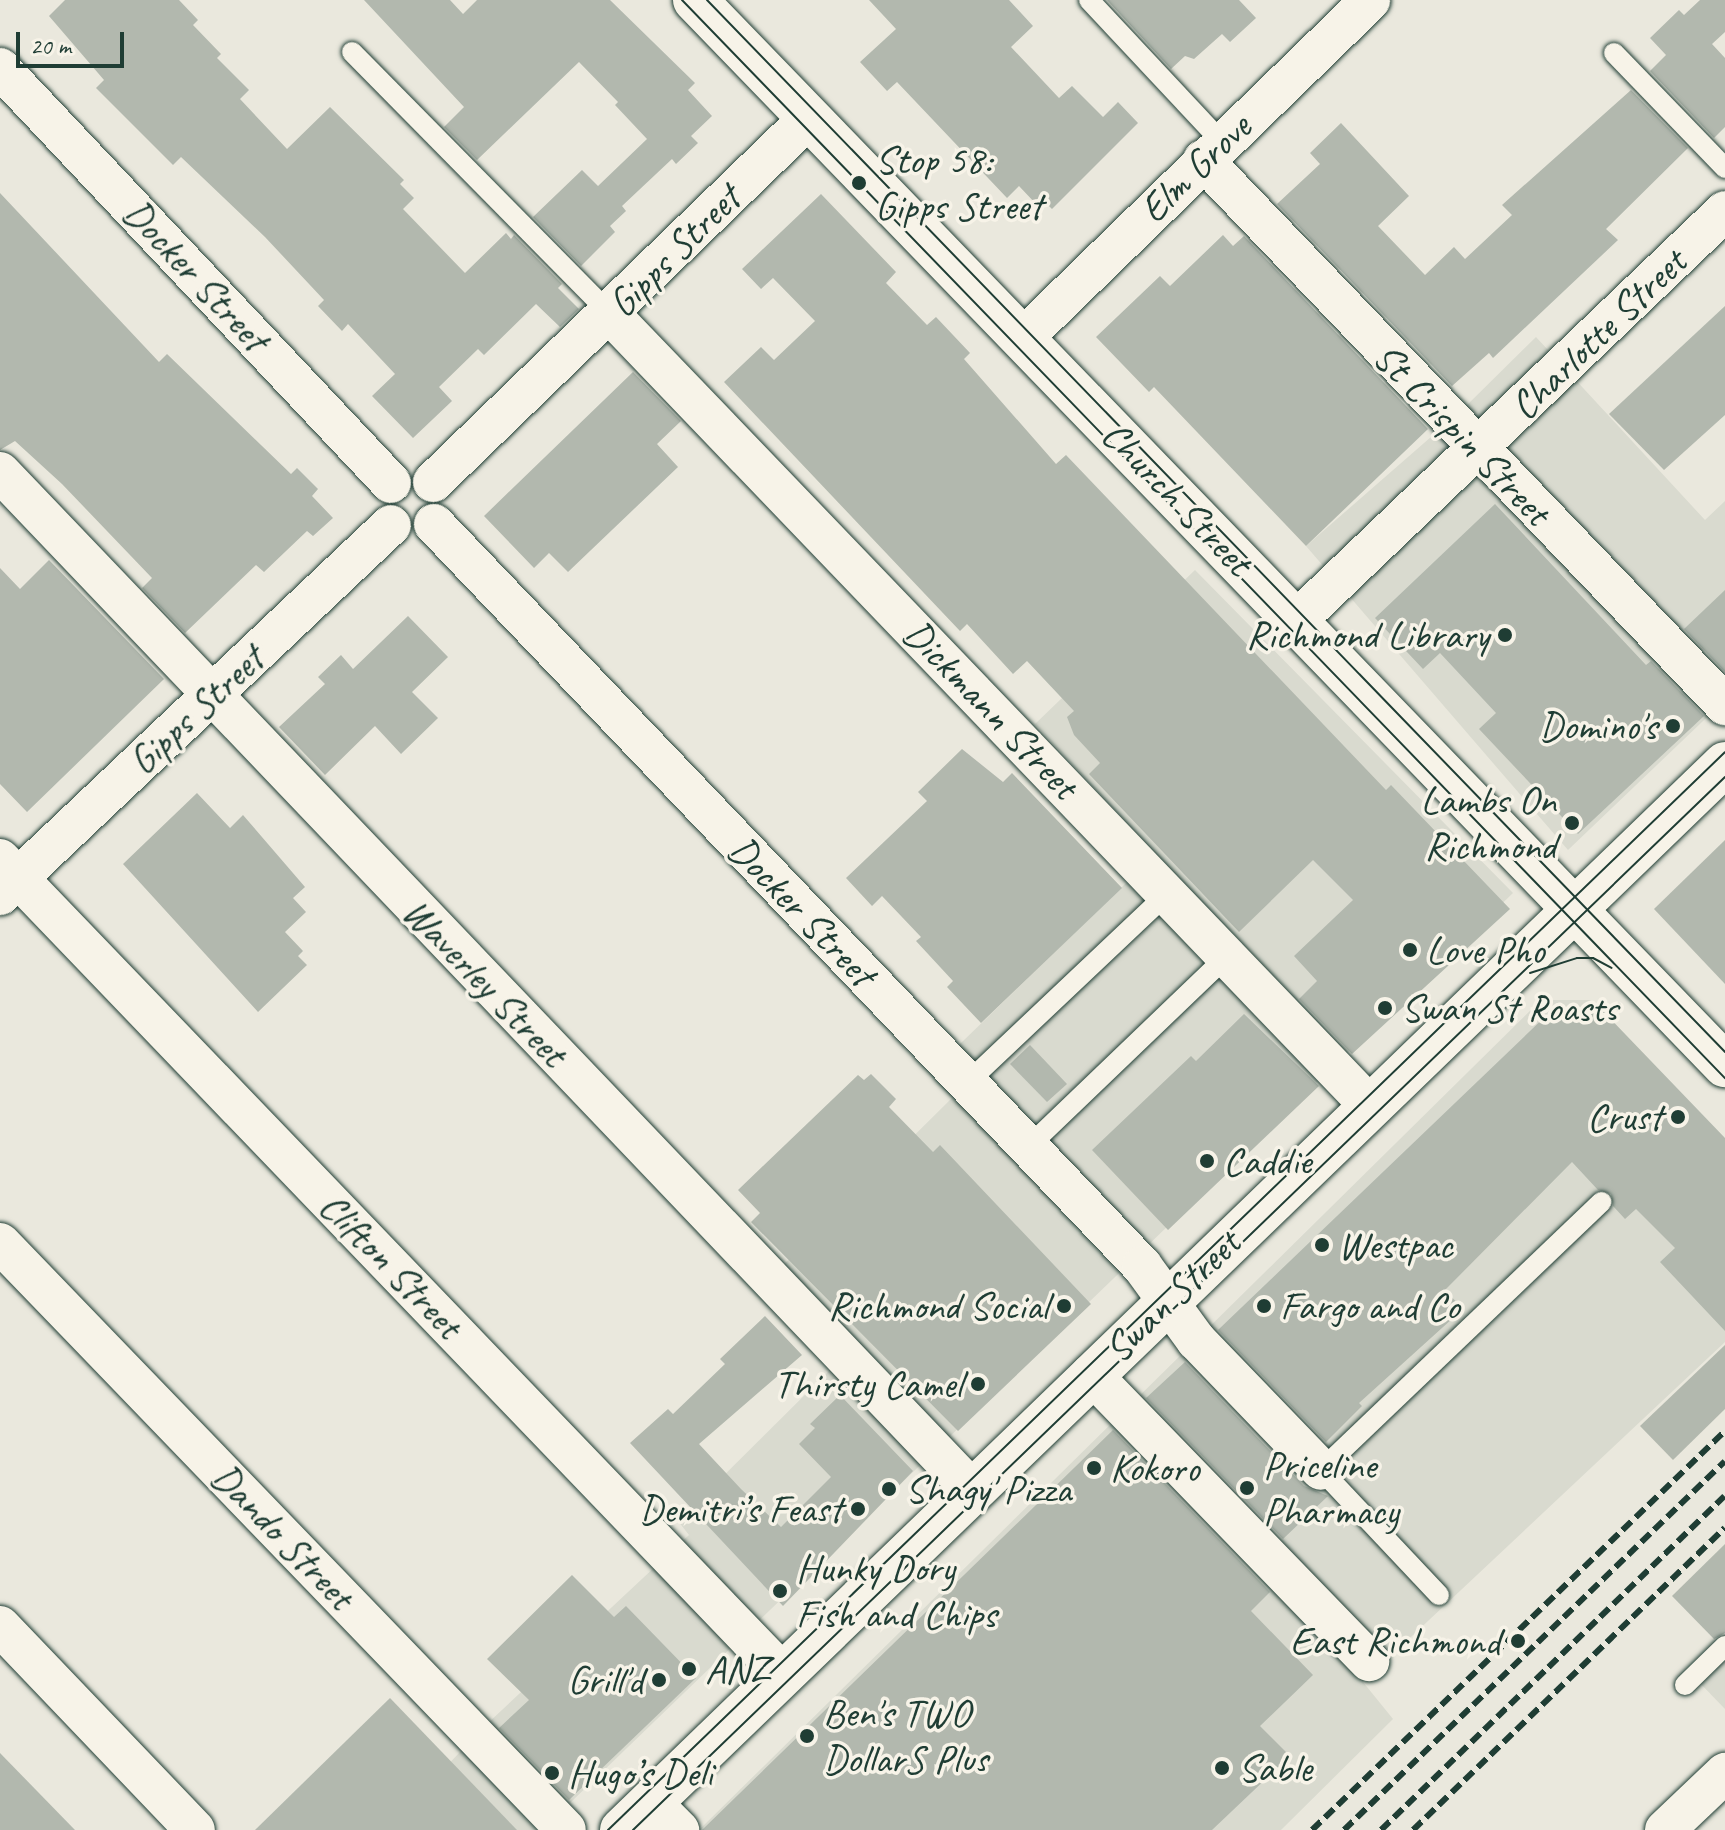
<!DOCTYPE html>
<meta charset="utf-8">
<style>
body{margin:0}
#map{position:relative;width:1725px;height:1830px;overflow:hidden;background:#eae8dd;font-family:Caveat,sans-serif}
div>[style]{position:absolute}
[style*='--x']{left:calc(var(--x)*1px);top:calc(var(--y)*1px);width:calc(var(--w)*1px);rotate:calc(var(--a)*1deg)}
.built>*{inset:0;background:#d9dacf}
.building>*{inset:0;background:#b2b8ae}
.roads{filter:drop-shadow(0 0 2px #1f3d34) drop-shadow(0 0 2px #1f3d34)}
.service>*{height:20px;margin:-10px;padding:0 10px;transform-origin:10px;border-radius:10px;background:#f7f3e8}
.minor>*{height:40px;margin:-20px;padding:0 20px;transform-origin:20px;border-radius:20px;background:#f7f3e8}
.secondary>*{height:44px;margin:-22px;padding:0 22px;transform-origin:22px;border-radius:22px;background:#f7f3e8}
.tram>*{height:2px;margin:-1px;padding:0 1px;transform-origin:1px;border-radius:1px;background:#1f3d34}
.rail>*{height:6px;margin-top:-3px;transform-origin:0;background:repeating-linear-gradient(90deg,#1f3d34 0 12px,transparent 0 18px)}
.dots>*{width:22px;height:22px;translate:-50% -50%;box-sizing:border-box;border:4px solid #f7f3e8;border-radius:50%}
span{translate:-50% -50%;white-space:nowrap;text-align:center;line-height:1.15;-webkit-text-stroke:7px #f7f3e8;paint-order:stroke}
.poi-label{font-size:40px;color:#1f3d34}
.left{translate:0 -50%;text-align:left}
.right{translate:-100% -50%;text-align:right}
.street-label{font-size:40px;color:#1f3d34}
.scale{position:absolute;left:16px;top:32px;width:108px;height:36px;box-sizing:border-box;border:4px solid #1f3d34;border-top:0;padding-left:10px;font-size:24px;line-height:28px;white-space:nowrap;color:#1f3d34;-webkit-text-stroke:6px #f7f3e8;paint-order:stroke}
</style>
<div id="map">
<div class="built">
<i style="clip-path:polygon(1536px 337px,1705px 520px,1725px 501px,1725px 700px,1568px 850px,1306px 546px,1463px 409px)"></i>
<i style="clip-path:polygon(1195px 570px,1513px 893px,542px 1830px,385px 1830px,488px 1723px,689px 1535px,678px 1521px,833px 1367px,759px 1289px,952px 1098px,929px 1074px,1156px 854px,1035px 724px)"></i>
<i style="clip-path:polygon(1541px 1000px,1591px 1000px,1725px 1142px,1725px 1342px,1363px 1682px,1393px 1719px,1281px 1830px,699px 1830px)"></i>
<i style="clip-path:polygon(1725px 1651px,1725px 1709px,1696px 1679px)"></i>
</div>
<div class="building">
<i style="clip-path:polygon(65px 0,179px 0,198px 20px,193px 25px,221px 54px,217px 58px,249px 90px,240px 99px,287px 149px,330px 107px,404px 180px,400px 184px,414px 198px,403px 209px,465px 273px,506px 233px,511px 239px,514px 235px,562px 284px,558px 288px,579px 309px,560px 327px,536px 304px,484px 355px,478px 349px,439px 387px,452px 401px,413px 438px,372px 396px,395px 374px,348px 324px,342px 331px,318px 306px,324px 300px,265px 237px,181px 157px,173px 165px,96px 88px,104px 80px,49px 16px)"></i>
<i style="clip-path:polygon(364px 0,450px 0,463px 14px,477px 0,610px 0,695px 83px,688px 90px,712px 116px,691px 136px,698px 143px,676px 164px,672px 159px,622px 206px,626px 211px,610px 226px,615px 232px,581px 266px,533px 217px,582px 170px,598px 186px,647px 139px,615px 105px,618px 102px,579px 62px,477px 160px,444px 127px,464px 107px)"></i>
<i style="clip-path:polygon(869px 0,1009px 0,1033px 26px,1011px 47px,1059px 98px,1072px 86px,1103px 117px,1118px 102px,1138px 123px,1052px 209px,1042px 199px,1036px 204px,1019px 186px,1007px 198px,897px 82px,887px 91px,860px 62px,896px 29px)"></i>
<i style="clip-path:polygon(1107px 0,1239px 0,1256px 18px,1230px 42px,1222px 34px,1194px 59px,1185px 56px,1171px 69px)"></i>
<i style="clip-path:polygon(1700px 0,1725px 0,1725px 32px,1712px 44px,1725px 58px,1725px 127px,1714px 138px,1650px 71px,1666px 55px,1650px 38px,1679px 10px,1684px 15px)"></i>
<i style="clip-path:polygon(1631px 90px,1688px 148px,1606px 229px,1618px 240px,1493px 358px,1489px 353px,1452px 386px,1277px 204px,1320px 164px,1310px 153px,1341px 123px,1409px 196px,1378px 226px,1425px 275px,1454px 247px,1465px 259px,1512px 215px,1502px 205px)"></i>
<i style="clip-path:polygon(0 193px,159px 362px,167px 354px,291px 474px,297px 468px,318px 489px,312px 496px,333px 518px,313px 536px,307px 531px,264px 572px,256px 565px,185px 633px,142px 588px,152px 578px,62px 484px,15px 441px,0 450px)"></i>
<i style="clip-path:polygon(821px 194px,896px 272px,886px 283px,927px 325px,936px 317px,970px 353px,964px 359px,1056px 464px,1066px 455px,1386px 790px,1391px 785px,1510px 909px,1352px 1054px,1299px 999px,1317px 981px,1294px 956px,1353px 900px,1313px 860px,1239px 932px,1089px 774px,1100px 763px,1074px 735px,1067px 717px,1074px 711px,1027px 661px,1013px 674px,967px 624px,960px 631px,724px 382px,761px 347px,774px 360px,815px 321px,773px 278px,761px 289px,742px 269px)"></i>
<i style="clip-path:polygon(1223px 235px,1233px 246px,1244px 236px,1428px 429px,1306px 546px,1154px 387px,1149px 392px,1096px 337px,1160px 276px,1170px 286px)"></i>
<i style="clip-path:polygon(1725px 306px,1725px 415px,1664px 470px,1609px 414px)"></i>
<i style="clip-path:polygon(633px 372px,681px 421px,657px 444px,678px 467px,568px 572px,549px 553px,534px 568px,484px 516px)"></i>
<i style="clip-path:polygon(1495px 504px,1646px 665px,1651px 661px,1704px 716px,1578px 834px,1479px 729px,1496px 713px,1440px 653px,1423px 669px,1375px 618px)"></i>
<i style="clip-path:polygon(49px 560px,164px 679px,27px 812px,0 784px,0 568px,20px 589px)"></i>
<i style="clip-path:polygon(1725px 590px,1725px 672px,1684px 629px)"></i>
<i style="clip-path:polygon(408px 616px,448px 657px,412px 692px,438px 718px,401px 754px,375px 726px,325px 775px,279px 727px,325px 684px,318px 677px,341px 655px,353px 669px)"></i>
<i style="clip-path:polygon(962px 749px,1003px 782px,1012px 773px,1122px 888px,981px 1023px,947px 987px,953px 981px,916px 941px,921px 937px,882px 896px,872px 906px,846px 878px,927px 801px,918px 792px)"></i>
<i style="clip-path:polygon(197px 793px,230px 828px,243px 815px,305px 887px,293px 898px,306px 912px,285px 932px,303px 951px,298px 956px,307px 965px,258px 1012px,123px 864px)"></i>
<i style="clip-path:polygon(1725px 840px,1725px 984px,1654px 909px)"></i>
<i style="clip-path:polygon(1601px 1009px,1725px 1138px,1725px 1331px,1660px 1262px,1675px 1248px,1636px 1209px,1625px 1219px,1613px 1206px,1611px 1194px,1598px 1190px,1572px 1162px,1445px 1290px,1463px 1309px,1359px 1403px,1362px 1406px,1326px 1442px,1218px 1330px,1552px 1010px)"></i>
<i style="clip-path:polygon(1244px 1014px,1319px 1086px,1168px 1230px,1092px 1150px,1191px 1056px,1196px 1061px)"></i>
<i style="clip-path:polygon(1030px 1045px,1067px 1084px,1047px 1102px,1010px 1064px)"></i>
<i style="clip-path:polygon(871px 1074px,896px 1099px,889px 1107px,933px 1152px,940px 1145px,1091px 1304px,958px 1431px,751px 1222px,760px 1213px,738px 1190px,858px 1075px,864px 1080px)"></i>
<i style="clip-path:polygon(765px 1316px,802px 1355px,699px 1444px,741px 1489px,781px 1527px,831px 1477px,799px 1444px,815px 1428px,810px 1424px,840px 1395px,913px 1471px,783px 1606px,630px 1443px,668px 1409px,673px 1414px,725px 1364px,720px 1359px)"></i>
<i style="clip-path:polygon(1725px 1345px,1725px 1409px,1673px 1460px,1640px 1426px)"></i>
<i style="clip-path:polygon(1185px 1362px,1304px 1486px,1328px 1496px,1283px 1539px,1146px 1398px)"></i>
<i style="clip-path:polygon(1113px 1430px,1270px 1592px,1251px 1611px,1313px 1675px,1260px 1726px,1290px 1756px,1212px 1830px,702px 1830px)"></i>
<i style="clip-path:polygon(1725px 1544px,1725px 1633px,1714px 1639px,1672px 1596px)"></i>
<i style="clip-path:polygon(572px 1575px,614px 1617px,626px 1606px,696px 1678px,569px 1800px,499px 1728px,529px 1700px,487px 1659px)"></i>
<i style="clip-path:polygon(390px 1698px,517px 1830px,255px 1830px)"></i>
<i style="clip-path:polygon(0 1753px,75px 1830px,0 1830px)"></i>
</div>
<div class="roads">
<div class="service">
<i style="--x:1089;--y:0;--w:193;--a:46.9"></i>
<i style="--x:352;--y:52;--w:368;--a:45.4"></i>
<i style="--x:1614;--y:53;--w:160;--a:46"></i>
<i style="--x:967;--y:1083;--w:278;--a:-43.4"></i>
<i style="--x:1027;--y:1148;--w:277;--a:-43.8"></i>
<i style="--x:1439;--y:1595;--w:172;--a:-133.3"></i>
<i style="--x:1321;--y:1470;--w:388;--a:-43.7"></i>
<i style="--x:1685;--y:1685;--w:56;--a:-44.3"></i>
</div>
<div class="minor">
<i style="--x:0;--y:68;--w:570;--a:46.71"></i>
<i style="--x:1203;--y:160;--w:755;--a:46.23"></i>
<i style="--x:610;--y:314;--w:1098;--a:46.18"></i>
<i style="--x:1023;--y:338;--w:484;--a:-44.2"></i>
<i style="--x:0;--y:472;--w:1408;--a:46.32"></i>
<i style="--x:433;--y:482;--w:523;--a:-44.07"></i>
<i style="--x:434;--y:524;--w:1026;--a:46.34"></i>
<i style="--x:1142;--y:1266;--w:92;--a:53.9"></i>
<i style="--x:1196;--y:1340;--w:180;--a:46.1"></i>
<i style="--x:1296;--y:621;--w:593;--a:-43.7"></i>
<i style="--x:0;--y:859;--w:1129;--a:46.15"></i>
<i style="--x:0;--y:895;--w:538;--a:-43.42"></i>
<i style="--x:0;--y:1243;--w:815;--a:46.04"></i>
<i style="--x:1091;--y:1374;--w:400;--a:45.9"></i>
<i style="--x:0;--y:1626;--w:282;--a:46.3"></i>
<i style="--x:651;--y:1802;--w:40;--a:45"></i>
<i style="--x:1665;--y:1830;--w:83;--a:-43.5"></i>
</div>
<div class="secondary">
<i style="--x:695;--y:0;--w:1482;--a:45.96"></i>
<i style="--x:622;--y:1830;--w:1534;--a:-44.02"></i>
</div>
</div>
<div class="tram">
<i style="--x:682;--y:0;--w:1500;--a:45.95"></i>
<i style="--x:707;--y:0;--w:1464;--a:45.94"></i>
<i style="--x:1530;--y:973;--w:49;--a:-17.7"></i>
<i style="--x:1577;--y:958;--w:16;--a:0"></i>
<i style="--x:1593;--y:958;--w:21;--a:28"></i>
<i style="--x:608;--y:1830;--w:1552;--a:-43.98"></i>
<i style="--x:633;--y:1830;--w:1517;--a:-43.96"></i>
</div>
<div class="rail">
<i style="--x:1312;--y:1830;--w:574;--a:-44.01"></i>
<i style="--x:1344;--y:1830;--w:530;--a:-44.08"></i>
<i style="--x:1381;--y:1830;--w:479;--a:-44.2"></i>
<i style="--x:1413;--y:1830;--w:434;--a:-44.1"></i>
</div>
<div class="dots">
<i style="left:859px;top:183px;background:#1f3d34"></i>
<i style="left:1505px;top:635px;background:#1f3d34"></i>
<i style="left:1673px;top:726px;background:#1f3d34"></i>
<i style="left:1572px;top:823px;background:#1f3d34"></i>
<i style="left:1410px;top:950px;background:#1f3d34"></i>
<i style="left:1385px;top:1008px;background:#1f3d34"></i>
<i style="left:1678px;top:1117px;background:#1f3d34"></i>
<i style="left:1207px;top:1161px;background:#1f3d34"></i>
<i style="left:1322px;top:1245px;background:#1f3d34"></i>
<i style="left:1064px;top:1306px;background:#1f3d34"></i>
<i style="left:1264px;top:1306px;background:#1f3d34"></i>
<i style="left:978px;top:1384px;background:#1f3d34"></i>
<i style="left:1094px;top:1468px;background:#1f3d34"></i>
<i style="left:1247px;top:1488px;background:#1f3d34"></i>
<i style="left:889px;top:1489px;background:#1f3d34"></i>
<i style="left:858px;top:1509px;background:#1f3d34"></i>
<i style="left:780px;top:1591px;background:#1f3d34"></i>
<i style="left:1518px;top:1641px;background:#1f3d34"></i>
<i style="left:689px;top:1669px;background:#1f3d34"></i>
<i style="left:659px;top:1680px;background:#1f3d34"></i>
<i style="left:807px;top:1736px;background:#1f3d34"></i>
<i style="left:1222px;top:1768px;background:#1f3d34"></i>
<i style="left:552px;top:1773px;background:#1f3d34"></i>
</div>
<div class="poi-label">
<span class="left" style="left:875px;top:183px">Stop 58:<br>Gipps Street</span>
<span class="right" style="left:1489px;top:635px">Richmond Library</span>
<span class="right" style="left:1657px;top:726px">Domino's</span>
<span class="right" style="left:1556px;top:823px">Lambs On<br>Richmond</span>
<span class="left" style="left:1426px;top:950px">Love Pho</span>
<span class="left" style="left:1401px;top:1008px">Swan St Roasts</span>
<span class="right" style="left:1662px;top:1117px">Crust</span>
<span class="left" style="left:1223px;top:1161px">Caddie</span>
<span class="left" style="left:1338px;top:1245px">Westpac</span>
<span class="right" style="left:1048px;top:1306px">Richmond Social</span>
<span class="left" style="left:1280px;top:1306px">Fargo and Co</span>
<span class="right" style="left:962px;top:1384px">Thirsty Camel</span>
<span class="left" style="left:1263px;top:1488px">Priceline<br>Pharmacy</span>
<span class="left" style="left:1110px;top:1468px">Kokoro</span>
<span class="left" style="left:905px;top:1489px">Shagy' Pizza</span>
<span class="right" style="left:842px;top:1509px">Demitri’s Feast</span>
<span class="left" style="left:796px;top:1591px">Hunky Dory<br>Fish and Chips</span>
<span class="right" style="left:1500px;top:1641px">East Richmond</span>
<span class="left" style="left:705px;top:1669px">ANZ</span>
<span class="right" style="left:643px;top:1680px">Grill'd</span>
<span class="left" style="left:823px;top:1736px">Ben's TWO<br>DollarS Plus</span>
<span class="left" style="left:1238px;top:1768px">Sable</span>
<span class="left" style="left:568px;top:1773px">Hugo’s Deli</span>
</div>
<div class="street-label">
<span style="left:1195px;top:168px;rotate:-44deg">Elm Grove</span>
<span style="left:674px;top:251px;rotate:-45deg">Gipps Street</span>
<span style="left:196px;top:275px;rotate:47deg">Docker Street</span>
<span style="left:1598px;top:334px;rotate:-44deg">Charlotte Street</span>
<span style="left:1462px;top:434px;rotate:46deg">St Crispin Street</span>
<span style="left:1177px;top:498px;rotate:46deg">Church Street</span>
<span style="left:991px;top:709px;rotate:46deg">Dickmann Street</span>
<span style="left:196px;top:710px;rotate:-43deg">Gipps Street</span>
<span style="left:802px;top:911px;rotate:46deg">Docker Street</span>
<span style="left:485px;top:982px;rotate:46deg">Waverley Street</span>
<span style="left:391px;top:1265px;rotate:46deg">Clifton Street</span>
<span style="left:1172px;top:1296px;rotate:-44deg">Swan Street</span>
<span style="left:283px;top:1536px;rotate:46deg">Dando Street</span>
</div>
<div class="scale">20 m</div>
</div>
